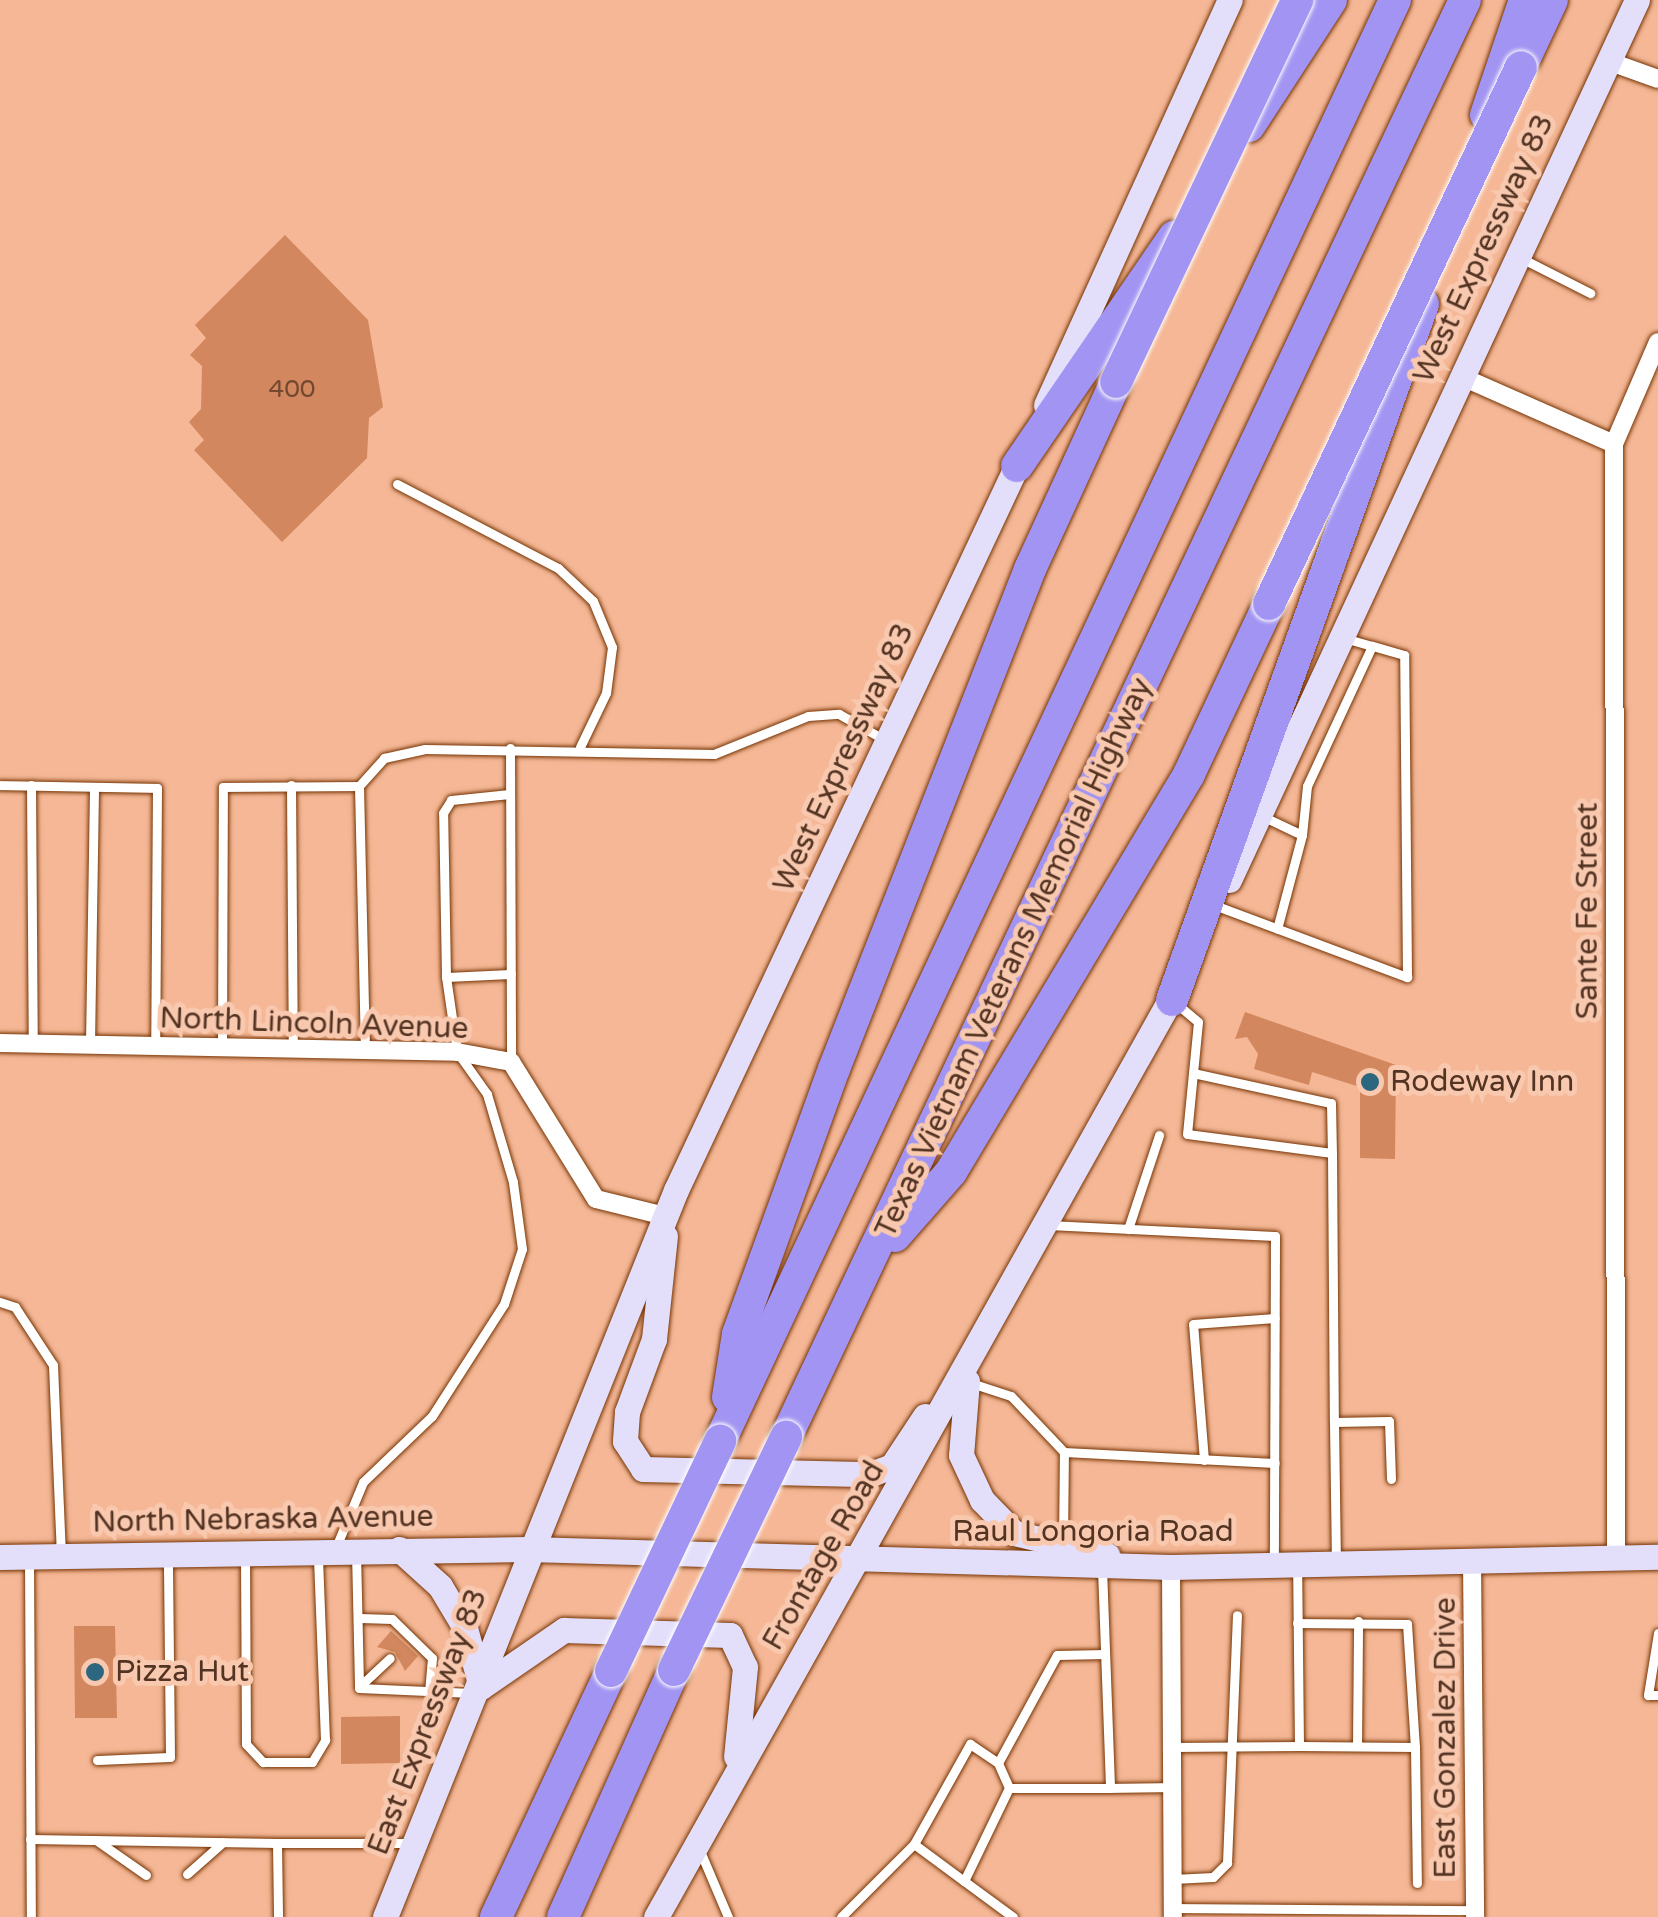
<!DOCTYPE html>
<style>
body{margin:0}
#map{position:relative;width:1658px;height:1917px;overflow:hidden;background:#f5b795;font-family:"Varela Round",sans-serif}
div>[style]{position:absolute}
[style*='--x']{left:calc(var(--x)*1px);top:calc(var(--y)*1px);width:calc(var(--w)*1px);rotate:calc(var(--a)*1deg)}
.building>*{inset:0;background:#d2875e}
.roads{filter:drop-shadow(0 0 2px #773504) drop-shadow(0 0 2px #773504)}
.lane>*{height:9px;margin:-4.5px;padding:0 4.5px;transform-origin:4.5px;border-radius:4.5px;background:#fff}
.street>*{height:18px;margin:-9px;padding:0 9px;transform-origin:9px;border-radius:9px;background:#fff}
.secondary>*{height:25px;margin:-12.5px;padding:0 12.5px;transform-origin:12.5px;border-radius:12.5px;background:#e3dffb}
.highway>*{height:32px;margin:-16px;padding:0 16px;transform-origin:16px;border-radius:16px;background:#a294f2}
.bridges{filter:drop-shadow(0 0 2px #fff) drop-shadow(0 0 2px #fff)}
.highway-bridge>*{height:32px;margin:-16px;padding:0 16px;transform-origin:16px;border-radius:16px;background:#a294f2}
.dots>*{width:28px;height:28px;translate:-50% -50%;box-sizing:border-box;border:5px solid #f8c8af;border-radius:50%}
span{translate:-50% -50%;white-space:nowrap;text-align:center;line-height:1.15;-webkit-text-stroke:10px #f8c8af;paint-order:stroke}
.number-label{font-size:25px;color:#734831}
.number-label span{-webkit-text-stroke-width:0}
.street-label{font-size:30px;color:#533322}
.poi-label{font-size:30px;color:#533322}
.left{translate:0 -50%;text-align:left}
</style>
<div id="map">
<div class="building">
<i style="clip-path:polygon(285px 235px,368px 320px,383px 407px,369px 418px,367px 458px,282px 542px,194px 450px,204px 440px,189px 422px,201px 409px,202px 366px,190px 355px,206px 338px,195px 325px)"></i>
<i style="clip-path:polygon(1245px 1012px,1396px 1065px,1395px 1159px,1360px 1158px,1360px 1087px,1312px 1072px,1309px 1085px,1254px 1069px,1258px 1054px,1247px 1037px,1235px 1039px)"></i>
<i style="clip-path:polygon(74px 1626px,115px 1626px,117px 1718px,75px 1718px)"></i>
<i style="clip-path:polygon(391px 1631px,418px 1656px,405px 1671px,395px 1652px,377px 1647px)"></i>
<i style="clip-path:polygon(400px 1716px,400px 1763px,341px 1764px,341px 1717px)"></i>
</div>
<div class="roads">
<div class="lane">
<i style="--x:1519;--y:257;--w:80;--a:26.9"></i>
<i style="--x:397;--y:484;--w:182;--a:27.6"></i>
<i style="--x:558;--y:568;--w:48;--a:43.3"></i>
<i style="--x:593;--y:601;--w:50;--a:67.6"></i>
<i style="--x:612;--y:647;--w:46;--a:97.4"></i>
<i style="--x:606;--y:693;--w:60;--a:115.7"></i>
<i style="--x:510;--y:748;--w:312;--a:89.8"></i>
<i style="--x:0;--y:785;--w:157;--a:1.1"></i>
<i style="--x:157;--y:788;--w:259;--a:90.4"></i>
<i style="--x:31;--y:785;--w:259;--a:89.6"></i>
<i style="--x:291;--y:785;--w:262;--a:89.6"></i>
<i style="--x:359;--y:786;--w:38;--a:-48"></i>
<i style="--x:384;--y:758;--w:42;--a:-12.4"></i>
<i style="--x:425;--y:749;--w:289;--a:1"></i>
<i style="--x:714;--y:754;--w:101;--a:-22"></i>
<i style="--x:808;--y:716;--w:31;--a:-4"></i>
<i style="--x:839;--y:714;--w:51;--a:29.6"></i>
<i style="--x:1262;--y:816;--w:44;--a:25.4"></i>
<i style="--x:1302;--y:835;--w:97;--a:104.9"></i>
<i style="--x:1302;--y:835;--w:49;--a:-84.2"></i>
<i style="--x:1307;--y:786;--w:154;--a:-65.1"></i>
<i style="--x:1372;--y:646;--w:29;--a:-164"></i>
<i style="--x:1217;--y:906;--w:203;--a:20.5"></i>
<i style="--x:1407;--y:977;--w:322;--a:-90.5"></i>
<i style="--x:1404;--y:655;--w:33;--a:-164"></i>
<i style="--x:446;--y:977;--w:65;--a:-2.6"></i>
<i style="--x:1178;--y:1005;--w:26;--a:40"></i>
<i style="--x:1198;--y:1022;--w:51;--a:95.6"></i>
<i style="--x:90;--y:1044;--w:257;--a:-89.1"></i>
<i style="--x:222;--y:1048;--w:261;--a:-89.8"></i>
<i style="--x:223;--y:787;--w:136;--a:-0.4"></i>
<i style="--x:359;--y:786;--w:264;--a:88.7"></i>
<i style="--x:1332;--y:1153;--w:146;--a:-172.5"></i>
<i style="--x:1187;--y:1134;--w:61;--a:-84.4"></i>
<i style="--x:1193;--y:1073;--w:141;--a:12.3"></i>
<i style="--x:1331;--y:1103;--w:50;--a:88.9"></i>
<i style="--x:1332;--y:1153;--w:269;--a:89.6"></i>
<i style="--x:1334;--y:1422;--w:140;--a:89.2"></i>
<i style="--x:1048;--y:1225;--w:227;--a:2.8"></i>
<i style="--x:1275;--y:1236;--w:327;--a:90.2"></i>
<i style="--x:1128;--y:1229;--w:99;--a:-71.7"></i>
<i style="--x:0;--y:1302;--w:16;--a:18"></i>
<i style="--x:15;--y:1307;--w:69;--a:56.8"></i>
<i style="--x:53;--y:1365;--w:191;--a:87.6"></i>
<i style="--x:968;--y:1382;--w:45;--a:18"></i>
<i style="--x:1011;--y:1396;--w:77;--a:46.6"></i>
<i style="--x:1334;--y:1422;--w:55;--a:-1"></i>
<i style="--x:1389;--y:1421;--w:58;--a:88"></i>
<i style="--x:1204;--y:1460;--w:136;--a:-94.6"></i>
<i style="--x:1193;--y:1324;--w:82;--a:-4.2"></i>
<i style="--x:1063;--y:1543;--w:91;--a:-89.4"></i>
<i style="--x:1064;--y:1452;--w:211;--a:3"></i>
<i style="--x:336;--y:1547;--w:70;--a:-67.4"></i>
<i style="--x:363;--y:1482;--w:95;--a:-43.7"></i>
<i style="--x:432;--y:1416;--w:133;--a:-57.3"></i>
<i style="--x:504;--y:1304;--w:58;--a:-71.9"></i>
<i style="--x:522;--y:1249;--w:68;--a:-97.7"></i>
<i style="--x:513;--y:1182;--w:92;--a:-106.5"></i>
<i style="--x:487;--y:1094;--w:52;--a:-125.5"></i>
<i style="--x:457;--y:1052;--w:76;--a:-98.3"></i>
<i style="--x:446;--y:977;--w:164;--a:-91"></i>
<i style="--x:443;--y:813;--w:15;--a:-58"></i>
<i style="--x:451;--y:800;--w:59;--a:-5.8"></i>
<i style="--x:356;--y:1552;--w:136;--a:88.7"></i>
<i style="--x:359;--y:1688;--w:113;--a:2.5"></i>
<i style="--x:245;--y:1554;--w:190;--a:89.7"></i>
<i style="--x:246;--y:1744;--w:25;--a:47"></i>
<i style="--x:263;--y:1762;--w:49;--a:0"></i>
<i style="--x:312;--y:1762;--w:26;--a:-59"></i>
<i style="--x:325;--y:1740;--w:184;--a:-92.2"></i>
<i style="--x:29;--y:1559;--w:358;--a:89.7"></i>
<i style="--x:1102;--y:1568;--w:220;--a:87.9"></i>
<i style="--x:1110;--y:1788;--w:62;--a:-0.9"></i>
<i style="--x:360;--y:1618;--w:32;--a:2"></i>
<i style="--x:392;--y:1619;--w:56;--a:44.3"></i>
<i style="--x:432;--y:1658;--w:33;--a:95"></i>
<i style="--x:1297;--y:1623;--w:110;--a:0.5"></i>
<i style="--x:1407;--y:1624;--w:123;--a:86.3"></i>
<i style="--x:1658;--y:1633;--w:63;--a:99.2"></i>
<i style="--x:1648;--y:1695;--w:10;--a:0"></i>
<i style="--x:359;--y:1687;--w:42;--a:-43.1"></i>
<i style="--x:1299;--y:1746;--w:116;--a:0.5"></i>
<i style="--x:1415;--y:1747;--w:136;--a:89.2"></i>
<i style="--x:1357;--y:1746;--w:125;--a:-89.5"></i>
<i style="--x:1172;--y:1747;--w:127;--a:-0.5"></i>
<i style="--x:1299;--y:1746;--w:178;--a:-90.6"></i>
<i style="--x:97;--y:1760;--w:73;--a:-2.4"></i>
<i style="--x:170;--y:1757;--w:201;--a:-90.6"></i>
<i style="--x:998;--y:1763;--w:123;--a:-61.4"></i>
<i style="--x:1057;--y:1655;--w:48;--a:-1.2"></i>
<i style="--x:30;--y:1839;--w:247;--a:0.9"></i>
<i style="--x:277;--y:1843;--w:74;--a:89.2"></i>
<i style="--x:96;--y:1840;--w:61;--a:35"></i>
<i style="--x:277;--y:1843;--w:133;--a:0"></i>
<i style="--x:914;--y:1844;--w:62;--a:36.5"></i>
<i style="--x:700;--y:1851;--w:72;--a:67"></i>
<i style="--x:187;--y:1874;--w:48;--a:-41.6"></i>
<i style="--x:1173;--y:1879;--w:40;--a:-2.9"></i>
<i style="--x:1213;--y:1877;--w:20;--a:-45"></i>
<i style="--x:1227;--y:1863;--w:248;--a:-87.7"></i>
<i style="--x:1172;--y:1908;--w:302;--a:0.4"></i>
<i style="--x:841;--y:1917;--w:103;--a:-45"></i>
<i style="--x:914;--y:1844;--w:115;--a:-60.8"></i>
<i style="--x:970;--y:1744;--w:34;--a:34"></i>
<i style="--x:998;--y:1763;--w:27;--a:66"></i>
<i style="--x:1013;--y:1917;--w:61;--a:-143.7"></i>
<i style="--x:964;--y:1881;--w:103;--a:-64.2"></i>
<i style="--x:1009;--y:1788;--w:101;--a:0"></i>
</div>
<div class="street">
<i style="--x:1608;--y:61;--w:53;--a:19.8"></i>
<i style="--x:1460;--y:376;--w:168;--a:23.8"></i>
<i style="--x:0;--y:1043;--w:457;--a:1.1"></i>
<i style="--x:457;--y:1052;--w:55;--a:10.5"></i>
<i style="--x:511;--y:1062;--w:161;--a:58.2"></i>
<i style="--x:596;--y:1199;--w:71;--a:13.8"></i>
<i style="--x:1616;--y:1558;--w:1114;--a:-90.1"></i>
<i style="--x:1614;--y:444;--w:111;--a:-66.7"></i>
<i style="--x:1472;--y:1559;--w:358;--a:89.5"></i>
<i style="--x:1171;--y:1567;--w:350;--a:89.7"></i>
</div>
<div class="secondary">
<i style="--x:1046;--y:405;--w:445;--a:-65.6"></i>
<i style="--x:1229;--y:880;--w:970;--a:-65.13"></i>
<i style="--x:665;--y:1236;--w:104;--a:96.1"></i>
<i style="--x:654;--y:1339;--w:78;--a:110.3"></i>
<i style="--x:627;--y:1412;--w:29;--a:94"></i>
<i style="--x:625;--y:1441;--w:33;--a:57"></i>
<i style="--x:643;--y:1469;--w:228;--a:1.3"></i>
<i style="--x:871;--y:1474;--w:22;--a:-21"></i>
<i style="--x:892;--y:1466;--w:60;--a:-56.6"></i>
<i style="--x:967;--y:1381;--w:74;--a:94.6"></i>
<i style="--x:961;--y:1455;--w:50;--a:65"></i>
<i style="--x:982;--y:1500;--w:46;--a:45.9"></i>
<i style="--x:1014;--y:1533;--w:96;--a:13.3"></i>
<i style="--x:399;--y:1549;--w:55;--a:42.1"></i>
<i style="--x:440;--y:1586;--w:49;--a:59.2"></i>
<i style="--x:465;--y:1628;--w:61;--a:74.8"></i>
<i style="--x:0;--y:1557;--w:528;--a:-0.87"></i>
<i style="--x:528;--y:1549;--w:643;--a:1.6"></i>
<i style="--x:1171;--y:1567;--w:487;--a:-1.2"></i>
<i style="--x:481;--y:1687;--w:101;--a:-34.5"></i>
<i style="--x:564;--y:1630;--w:166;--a:1.7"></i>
<i style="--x:730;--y:1635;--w:35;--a:65"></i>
<i style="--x:745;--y:1667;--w:90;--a:95.7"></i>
<i style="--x:385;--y:1917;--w:783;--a:-68.19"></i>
<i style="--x:676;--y:1190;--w:818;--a:-64.81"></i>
<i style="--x:656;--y:1917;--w:1070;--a:-60.73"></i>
</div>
<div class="highway">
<i style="--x:1523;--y:62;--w:68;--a:-64.9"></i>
<i style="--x:1486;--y:115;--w:121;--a:-71.3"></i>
<i style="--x:1249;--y:126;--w:150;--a:-56.9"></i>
<i style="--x:1017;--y:466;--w:278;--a:-55.6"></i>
<i style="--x:1172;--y:1000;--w:740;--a:-70.17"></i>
<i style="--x:895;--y:1236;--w:85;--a:-48.8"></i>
<i style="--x:951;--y:1172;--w:464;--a:-59.1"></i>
<i style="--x:1189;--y:774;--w:188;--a:-64.8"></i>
<i style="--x:728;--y:1397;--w:64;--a:-81"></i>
<i style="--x:738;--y:1334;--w:282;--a:-70.1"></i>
<i style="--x:834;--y:1069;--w:537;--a:-68.59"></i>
<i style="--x:1030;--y:569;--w:206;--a:-65.3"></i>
<i style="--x:786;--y:1437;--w:1589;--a:-64.71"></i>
<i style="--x:720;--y:1441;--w:1591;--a:-64.9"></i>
<i style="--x:496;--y:1917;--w:272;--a:-64.9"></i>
<i style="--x:563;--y:1917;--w:271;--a:-65.8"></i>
</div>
</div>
<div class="bridges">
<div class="highway-bridge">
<i style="--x:1116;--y:382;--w:423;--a:-64.6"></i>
<i style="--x:1269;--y:604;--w:593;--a:-64.86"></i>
<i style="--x:674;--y:1670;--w:259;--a:-64.3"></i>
<i style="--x:611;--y:1671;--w:255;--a:-64.6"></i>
</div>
</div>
<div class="dots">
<i style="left:1370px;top:1082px;background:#2c667f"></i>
<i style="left:95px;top:1672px;background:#2c667f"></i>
</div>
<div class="number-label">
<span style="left:292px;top:389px">400</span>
</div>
<div class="street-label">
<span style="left:1484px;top:249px;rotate:-65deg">West Expressway 83</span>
<span style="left:844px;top:758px;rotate:-65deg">West Expressway 83</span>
<span style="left:1588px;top:911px;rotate:-90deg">Sante Fe Street</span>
<span style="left:1014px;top:958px;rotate:-65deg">Texas Vietnam Veterans Memorial Highway</span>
<span style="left:314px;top:1024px;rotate:2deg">North Lincoln Avenue</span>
<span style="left:263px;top:1520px;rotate:-1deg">North Nebraska Avenue</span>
<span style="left:1093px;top:1532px">Raul Longoria Road</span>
<span style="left:824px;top:1556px;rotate:-60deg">Frontage Road</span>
<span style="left:428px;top:1722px;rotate:-69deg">East Expressway 83</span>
<span style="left:1446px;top:1738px;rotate:-90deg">East Gonzalez Drive</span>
</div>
<div class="poi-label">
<span class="left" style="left:1390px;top:1082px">Rodeway Inn</span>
<span class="left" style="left:115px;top:1672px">Pizza Hut</span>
</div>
</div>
